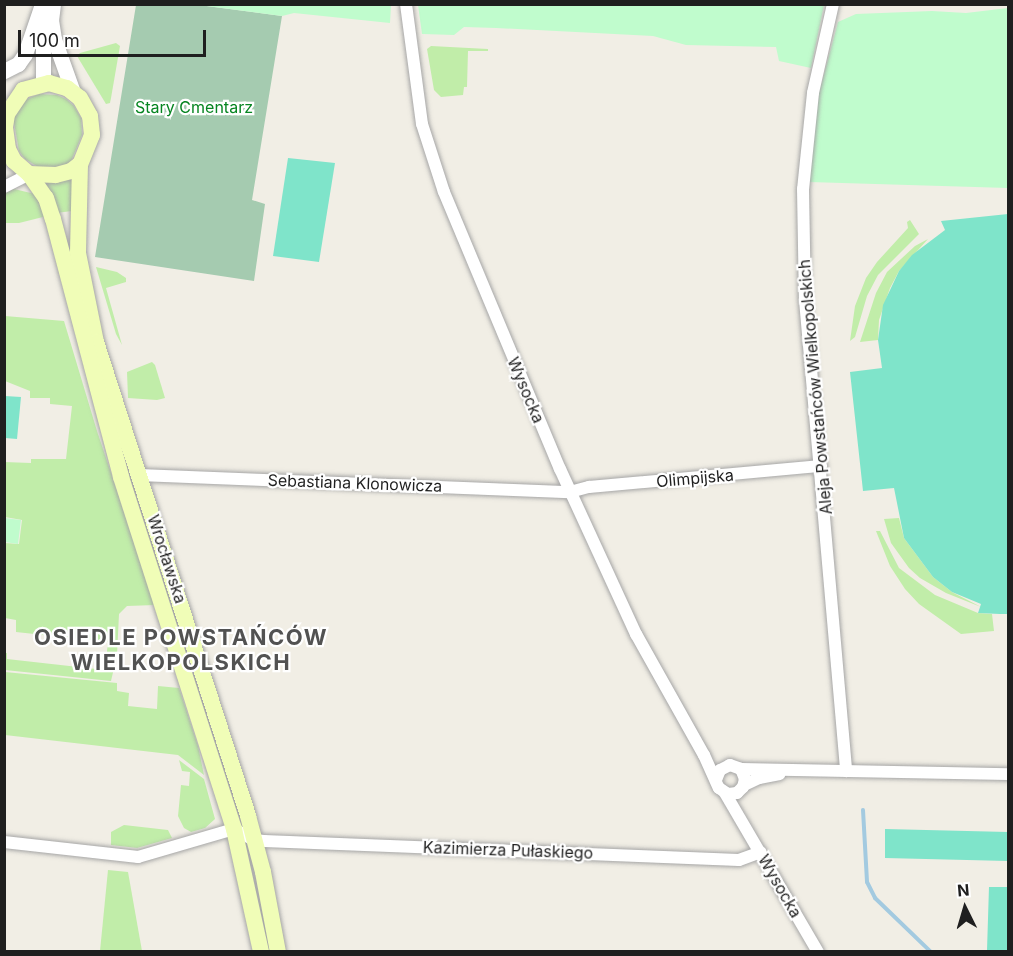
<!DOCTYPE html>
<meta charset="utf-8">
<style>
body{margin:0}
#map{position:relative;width:1013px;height:956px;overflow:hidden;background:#f1eee5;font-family:Inter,sans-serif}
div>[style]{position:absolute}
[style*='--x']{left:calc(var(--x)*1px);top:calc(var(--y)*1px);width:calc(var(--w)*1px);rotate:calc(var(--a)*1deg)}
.grass>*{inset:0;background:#c1eda9}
.cemetery>*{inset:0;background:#a5cbb0}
.park>*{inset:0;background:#c0fccd}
.pitch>*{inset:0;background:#7fe4ca}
.stream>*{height:4px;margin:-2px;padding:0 2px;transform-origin:2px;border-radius:2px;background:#a3cae0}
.roads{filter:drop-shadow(0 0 2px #a6a6a6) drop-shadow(0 0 2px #a6a6a6)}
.minor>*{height:12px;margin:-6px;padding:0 6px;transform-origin:6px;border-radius:6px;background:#fff}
.tertiary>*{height:15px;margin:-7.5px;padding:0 7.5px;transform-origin:7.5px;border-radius:7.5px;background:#fff}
.secondary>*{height:16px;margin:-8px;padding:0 8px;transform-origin:8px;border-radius:8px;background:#f0fdb7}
span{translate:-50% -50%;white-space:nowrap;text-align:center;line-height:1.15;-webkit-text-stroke:4.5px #fff;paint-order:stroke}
.park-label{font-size:16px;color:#068521}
.street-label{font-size:16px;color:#1f1f1f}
.district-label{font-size:22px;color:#525252;font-weight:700;letter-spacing:1.5px}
.frame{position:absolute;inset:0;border:6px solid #1f1f1f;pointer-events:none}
.north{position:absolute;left:935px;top:878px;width:60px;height:60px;-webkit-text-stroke:4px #fff;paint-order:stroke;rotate:355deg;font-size:16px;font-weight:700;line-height:24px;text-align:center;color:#1f1f1f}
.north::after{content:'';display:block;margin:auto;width:21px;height:27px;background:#1f1f1f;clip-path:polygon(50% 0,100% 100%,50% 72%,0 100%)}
.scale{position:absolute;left:18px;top:30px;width:188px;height:27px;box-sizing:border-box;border:3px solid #1f1f1f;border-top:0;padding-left:8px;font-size:18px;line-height:21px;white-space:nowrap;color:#1f1f1f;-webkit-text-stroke:4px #fff;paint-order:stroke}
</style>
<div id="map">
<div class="grass">
<i style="clip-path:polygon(116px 43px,120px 46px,111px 98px,110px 103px,106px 104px,77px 56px,80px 53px)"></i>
<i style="clip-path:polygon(431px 46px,488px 49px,488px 51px,468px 51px,467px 87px,464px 87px,463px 95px,441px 97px,434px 90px,427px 49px)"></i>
<i style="clip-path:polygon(39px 94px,57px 95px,66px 99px,74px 106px,81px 118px,82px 135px,69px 166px,40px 168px,25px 159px,19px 151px,13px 117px,25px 100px)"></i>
<i style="clip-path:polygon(72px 177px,72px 211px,56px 213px,42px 180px)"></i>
<i style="clip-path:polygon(14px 189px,35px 194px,47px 216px,19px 223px,5px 223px,5px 193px)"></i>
<i style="clip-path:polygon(910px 220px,919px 234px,878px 275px,867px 296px,855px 337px,850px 341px,855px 306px,866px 278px,877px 262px,908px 228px,907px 222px)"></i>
<i style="clip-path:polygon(928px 239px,899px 271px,890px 288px,879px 320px,878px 340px,860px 342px,876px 293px,887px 272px,915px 246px)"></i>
<i style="clip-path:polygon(96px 267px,117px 272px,126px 278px,126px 282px,106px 288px,122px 345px,116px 334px)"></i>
<i style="clip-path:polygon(5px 316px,64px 321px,97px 431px,155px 605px,127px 606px,119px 614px,117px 655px,111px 681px,5px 670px,5px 653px,7px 653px,7px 659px,105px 670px,108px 642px,16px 632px,16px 620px,5px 618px,5px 543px,19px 544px,22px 520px,5px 517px,4px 462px,31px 463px,31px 459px,66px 459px,72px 406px,50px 404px,50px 398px,30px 398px,30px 391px,5px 381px)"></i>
<i style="clip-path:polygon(152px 362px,155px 365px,165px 398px,157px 400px,128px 398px,127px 372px)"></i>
<i style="clip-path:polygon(899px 518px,904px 538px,933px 577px,952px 592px,981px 607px,946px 593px,920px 578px,909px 568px,891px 543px,884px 519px)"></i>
<i style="clip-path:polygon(876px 531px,880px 531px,899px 568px,935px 595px,978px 613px,992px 614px,994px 631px,961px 634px,919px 604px,905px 589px,890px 566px)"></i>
<i style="clip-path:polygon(5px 672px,117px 683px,117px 691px,129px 693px,128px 706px,157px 709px,158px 686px,179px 688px,198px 746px,204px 775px,178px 755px,5px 735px)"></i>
<i style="clip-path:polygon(179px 760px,204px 779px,215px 819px,205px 828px,191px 832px,184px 828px,178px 816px,181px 785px,189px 786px,190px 772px,182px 771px)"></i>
<i style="clip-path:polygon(124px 825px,168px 830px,172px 838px,137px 848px,111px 845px,111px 832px)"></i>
<i style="clip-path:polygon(108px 870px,128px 872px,142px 951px,100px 951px)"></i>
</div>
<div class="cemetery">
<i style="clip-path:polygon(136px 5px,199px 5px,282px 16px,252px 200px,265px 204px,254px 281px,95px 257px)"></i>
</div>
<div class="park">
<i style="clip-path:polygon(199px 5px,391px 5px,390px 23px,294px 13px,282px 16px)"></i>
<i style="clip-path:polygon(418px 5px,418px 4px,824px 5px,811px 68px,779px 61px,776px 47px,686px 45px,653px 36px,496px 28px,464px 27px,454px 35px,422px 34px)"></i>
<i style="clip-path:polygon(1008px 8px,1008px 188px,809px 182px,819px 93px,838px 22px,856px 14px,932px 11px,966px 13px)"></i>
<i style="clip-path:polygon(5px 518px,21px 520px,18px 544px,5px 542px)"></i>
</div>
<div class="pitch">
<i style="clip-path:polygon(288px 158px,335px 163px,319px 262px,273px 256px)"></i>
<i style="clip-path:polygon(1008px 214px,1008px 614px,1000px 614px,978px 613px,981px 604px,952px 592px,933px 577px,904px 538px,894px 488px,863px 491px,850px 372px,882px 368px,878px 340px,883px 305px,899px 271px,912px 255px,945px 230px,941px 221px)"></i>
<i style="clip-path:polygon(5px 396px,21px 397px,17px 439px,5px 438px)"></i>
<i style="clip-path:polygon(885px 829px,1008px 832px,1008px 861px,885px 858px)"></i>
<i style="clip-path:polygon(989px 887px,1008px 887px,1008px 951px,987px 950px)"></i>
</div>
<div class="stream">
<i style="--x:863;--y:810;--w:72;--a:86.8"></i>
<i style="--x:867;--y:882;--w:18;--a:63"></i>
<i style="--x:875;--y:898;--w:78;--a:44"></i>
</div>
<div class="roads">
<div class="minor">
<i style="--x:406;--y:4;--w:121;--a:82.4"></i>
<i style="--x:422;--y:124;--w:71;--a:72.1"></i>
<i style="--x:444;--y:192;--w:300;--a:67.3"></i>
<i style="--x:560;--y:469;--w:182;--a:65.3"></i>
<i style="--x:636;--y:634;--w:139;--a:60.7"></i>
<i style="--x:704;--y:755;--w:36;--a:66"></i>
<i style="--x:719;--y:788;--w:11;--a:34"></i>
<i style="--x:728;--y:794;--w:9;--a:-6"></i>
<i style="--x:737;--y:793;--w:8;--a:-45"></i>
<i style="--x:743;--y:787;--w:8;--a:-76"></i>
<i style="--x:745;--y:779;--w:11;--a:-112"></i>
<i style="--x:741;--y:769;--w:12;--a:-160"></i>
<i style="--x:730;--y:765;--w:11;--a:153"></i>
<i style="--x:720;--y:770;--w:11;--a:112"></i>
<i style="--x:833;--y:4;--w:91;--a:102.7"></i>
<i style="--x:813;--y:93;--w:97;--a:95.9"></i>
<i style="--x:803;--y:189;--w:111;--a:89"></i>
<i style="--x:805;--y:300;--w:473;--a:85"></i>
<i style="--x:4;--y:187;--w:28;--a:-27"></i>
<i style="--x:139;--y:475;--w:431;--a:2.3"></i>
<i style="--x:570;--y:492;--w:20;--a:-15"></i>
<i style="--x:589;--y:487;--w:233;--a:-5.2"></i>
<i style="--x:741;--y:769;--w:267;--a:1.1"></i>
<i style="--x:744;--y:785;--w:17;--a:-25"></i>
<i style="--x:759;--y:778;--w:21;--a:-11"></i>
<i style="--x:725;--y:793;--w:184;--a:59.7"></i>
<i style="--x:4;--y:842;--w:135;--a:6.4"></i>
<i style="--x:138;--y:857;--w:100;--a:-16.3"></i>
<i style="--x:234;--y:829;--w:23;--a:29"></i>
<i style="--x:254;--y:840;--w:10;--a:6"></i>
<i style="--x:264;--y:841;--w:475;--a:2.3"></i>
<i style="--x:739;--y:860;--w:23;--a:-20"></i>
</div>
<div class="tertiary">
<i style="--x:53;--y:4;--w:16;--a:97"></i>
<i style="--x:51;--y:20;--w:19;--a:81"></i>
<i style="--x:54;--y:39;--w:56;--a:70.3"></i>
<i style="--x:4;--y:71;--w:16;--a:-27"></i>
<i style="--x:18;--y:64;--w:12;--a:-55"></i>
<i style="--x:25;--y:54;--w:53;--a:-71.2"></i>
<i style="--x:43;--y:84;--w:65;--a:-90"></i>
</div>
<div class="secondary">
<i style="--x:49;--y:83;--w:19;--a:16"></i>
<i style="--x:67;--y:88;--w:16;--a:38"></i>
<i style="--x:80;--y:98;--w:21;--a:61"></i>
<i style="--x:90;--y:116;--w:19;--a:84"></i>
<i style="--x:92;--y:135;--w:31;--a:112"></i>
<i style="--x:80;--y:164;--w:11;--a:142"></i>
<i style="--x:71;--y:171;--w:16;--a:165"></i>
<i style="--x:56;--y:175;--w:27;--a:-178"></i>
<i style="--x:29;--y:174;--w:20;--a:-139"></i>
<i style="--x:14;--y:161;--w:13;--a:-117"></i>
<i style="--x:8;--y:149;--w:22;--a:-98"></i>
<i style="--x:5;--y:127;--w:13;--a:-81"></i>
<i style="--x:7;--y:114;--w:29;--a:-56"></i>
<i style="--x:23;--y:90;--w:27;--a:-15"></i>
<i style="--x:80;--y:164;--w:89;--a:91.3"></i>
<i style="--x:78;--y:253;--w:91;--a:78.6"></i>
<i style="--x:96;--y:342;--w:498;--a:72.2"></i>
<i style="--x:248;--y:816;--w:58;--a:75"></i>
<i style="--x:263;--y:872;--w:81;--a:79.4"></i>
<i style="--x:29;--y:174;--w:29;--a:55"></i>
<i style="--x:46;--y:198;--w:22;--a:72"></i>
<i style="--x:53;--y:219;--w:267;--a:75.2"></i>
<i style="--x:121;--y:477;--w:370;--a:72.2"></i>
<i style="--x:234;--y:829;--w:126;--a:77.6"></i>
</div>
</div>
<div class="park-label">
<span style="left:194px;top:107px">Stary Cmentarz</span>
</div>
<div class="street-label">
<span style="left:815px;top:387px;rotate:-95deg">Aleja Powstańców Wielkopolskich</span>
<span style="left:526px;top:390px;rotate:67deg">Wysocka</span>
<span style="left:695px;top:478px;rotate:-5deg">Olimpijska</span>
<span style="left:355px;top:483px;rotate:2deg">Sebastiana Klonowicza</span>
<span style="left:167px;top:559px;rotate:72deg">Wrocławska</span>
<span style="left:508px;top:850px;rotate:2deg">Kazimierza Pułaskiego</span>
<span style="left:780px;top:886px;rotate:60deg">Wysocka</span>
</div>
<div class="district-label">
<span style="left:181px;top:650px">OSIEDLE POWSTAŃCÓW<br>WIELKOPOLSKICH</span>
</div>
<div class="frame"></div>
<div class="north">N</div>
<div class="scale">100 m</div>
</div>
